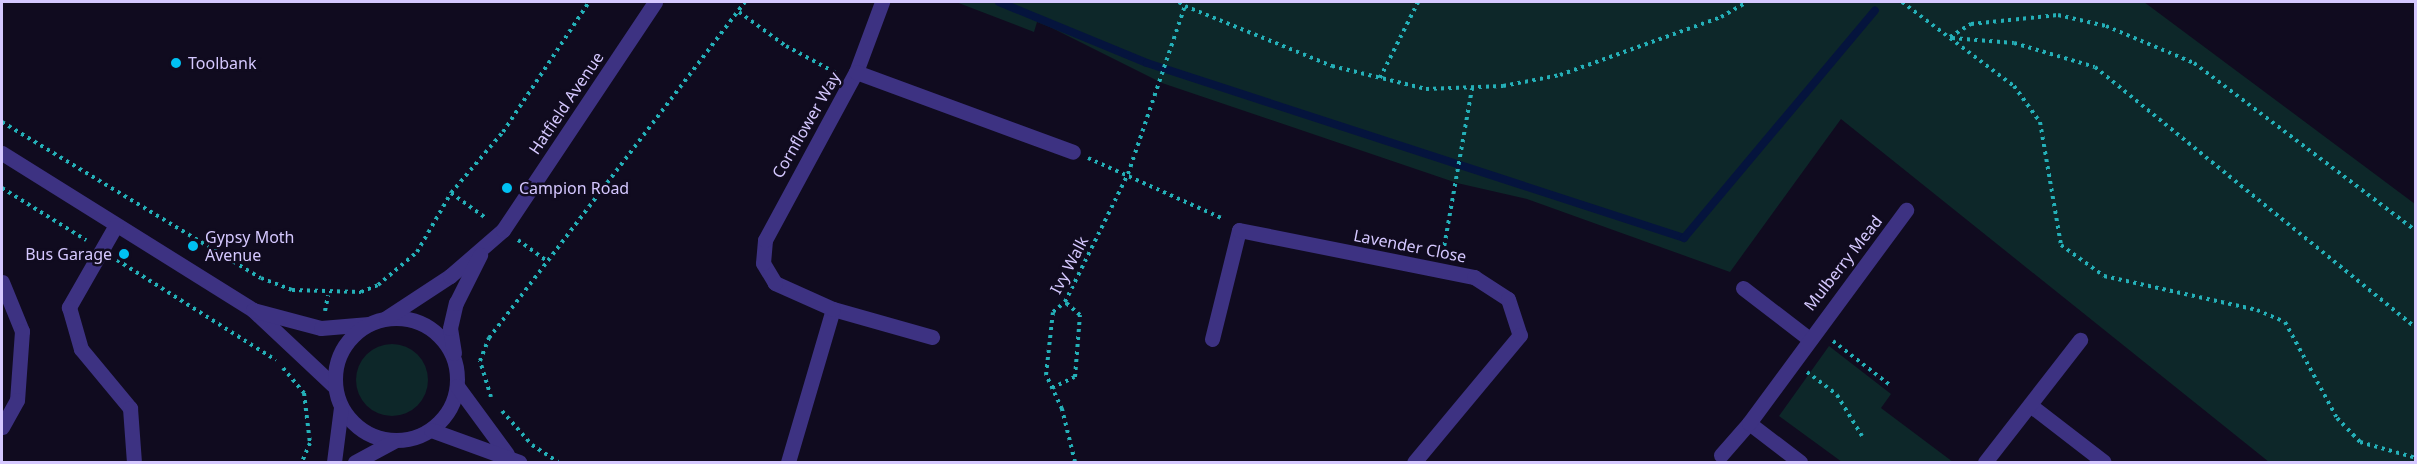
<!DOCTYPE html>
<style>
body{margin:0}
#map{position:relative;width:2417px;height:464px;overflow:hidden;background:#100b1f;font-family:"Noto Sans",sans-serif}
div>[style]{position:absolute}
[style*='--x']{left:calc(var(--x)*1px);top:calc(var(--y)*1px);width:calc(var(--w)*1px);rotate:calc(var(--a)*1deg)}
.green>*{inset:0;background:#0d2729}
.round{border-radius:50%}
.stream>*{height:8px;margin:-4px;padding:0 4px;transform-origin:4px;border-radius:4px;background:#05143d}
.path>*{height:4px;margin-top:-2px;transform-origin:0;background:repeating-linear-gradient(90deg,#24b0b8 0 3px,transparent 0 7.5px)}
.minor>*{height:15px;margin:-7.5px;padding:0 7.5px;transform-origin:7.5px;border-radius:7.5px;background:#3d3282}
.minor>.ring{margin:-7.5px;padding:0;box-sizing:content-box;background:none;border:15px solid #3d3282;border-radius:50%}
.dots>*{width:16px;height:16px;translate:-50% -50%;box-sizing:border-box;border:3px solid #100b1f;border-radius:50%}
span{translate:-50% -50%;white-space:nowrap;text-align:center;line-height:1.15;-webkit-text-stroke:5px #100b1f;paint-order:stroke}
.poi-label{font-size:16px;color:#d5c8ff}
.left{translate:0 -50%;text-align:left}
.right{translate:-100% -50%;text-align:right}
.street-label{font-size:16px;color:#d5c8ff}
.frame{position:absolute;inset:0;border:3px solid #d5c8ff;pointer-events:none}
</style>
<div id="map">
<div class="green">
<i style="clip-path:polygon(956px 2px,2144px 2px,2415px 204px,2415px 462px,2269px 462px,1841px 119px,1730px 272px,1527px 199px,1457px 183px,1162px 83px,1052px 28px,1037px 22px,1034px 32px)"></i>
<i class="round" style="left:356px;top:344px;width:72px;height:72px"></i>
<i style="clip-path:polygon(1829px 346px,1891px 394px,1881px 408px,1953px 462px,1842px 462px,1779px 416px)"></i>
</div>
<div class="stream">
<i style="--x:999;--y:2;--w:160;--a:22.4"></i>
<i style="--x:1147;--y:63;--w:565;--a:18.05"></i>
<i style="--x:1684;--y:238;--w:297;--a:-50"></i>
</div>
<div class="path">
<i style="--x:1179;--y:2;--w:7;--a:34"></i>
<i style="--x:1902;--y:2;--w:140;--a:36.9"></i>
<i style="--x:2014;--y:86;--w:44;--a:54.2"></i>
<i style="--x:2040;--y:122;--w:125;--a:80.3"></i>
<i style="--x:2061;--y:245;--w:53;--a:35.8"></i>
<i style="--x:2104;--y:276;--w:157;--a:12.5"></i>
<i style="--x:2257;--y:310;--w:30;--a:23"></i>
<i style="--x:2285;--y:322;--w:109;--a:61.6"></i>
<i style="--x:2337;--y:418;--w:33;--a:46"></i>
<i style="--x:2360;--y:442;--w:58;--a:15.9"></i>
<i style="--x:739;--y:12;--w:58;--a:35.9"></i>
<i style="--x:786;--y:46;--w:57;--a:28.4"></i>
<i style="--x:1950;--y:37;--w:25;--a:-32"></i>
<i style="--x:1971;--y:24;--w:87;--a:-5.9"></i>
<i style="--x:2058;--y:15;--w:49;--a:12.9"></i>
<i style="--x:2106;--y:26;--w:95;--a:22.8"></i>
<i style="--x:2194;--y:63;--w:278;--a:37.1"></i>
<i style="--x:1952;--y:38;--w:62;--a:4.6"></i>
<i style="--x:2014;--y:43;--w:84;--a:16.5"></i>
<i style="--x:2095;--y:67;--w:414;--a:39.1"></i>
<i style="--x:1380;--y:78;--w:85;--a:-63.4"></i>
<i style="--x:2;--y:122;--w:302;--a:31.1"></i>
<i style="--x:261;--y:278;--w:33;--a:21"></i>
<i style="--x:292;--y:290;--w:69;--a:1.7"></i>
<i style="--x:361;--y:292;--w:18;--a:-22"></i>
<i style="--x:378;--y:285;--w:51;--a:-40.2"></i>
<i style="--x:417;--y:252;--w:68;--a:-60"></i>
<i style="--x:451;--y:193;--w:80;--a:-49.6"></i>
<i style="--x:503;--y:132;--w:156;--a:-56.5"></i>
<i style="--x:1088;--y:158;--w:149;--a:24.2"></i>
<i style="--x:2;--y:188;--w:99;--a:31.8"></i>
<i style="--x:451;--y:193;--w:44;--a:35.8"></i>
<i style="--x:518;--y:240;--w:36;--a:36"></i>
<i style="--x:1443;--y:253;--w:167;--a:-80"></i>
<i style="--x:117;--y:260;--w:188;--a:32.2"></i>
<i style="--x:325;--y:311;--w:16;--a:-79"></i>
<i style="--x:1833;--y:341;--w:72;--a:37.7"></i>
<i style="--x:283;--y:368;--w:33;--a:50"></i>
<i style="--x:304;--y:393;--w:50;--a:83.2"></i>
<i style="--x:310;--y:443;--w:21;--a:113"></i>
<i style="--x:1807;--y:372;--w:38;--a:37"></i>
<i style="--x:1837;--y:395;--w:48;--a:58.6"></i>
<i style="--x:1052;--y:388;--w:25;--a:-26"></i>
<i style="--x:1075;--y:377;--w:62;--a:-85.4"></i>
<i style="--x:1080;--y:315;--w:20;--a:-139"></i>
<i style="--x:491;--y:397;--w:38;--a:-107"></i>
<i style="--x:480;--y:361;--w:25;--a:-69"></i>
<i style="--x:489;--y:338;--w:422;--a:-52.7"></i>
<i style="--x:502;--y:411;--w:45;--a:48.6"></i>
<i style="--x:532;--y:445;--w:31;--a:33"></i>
<i style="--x:1075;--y:462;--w:55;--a:-103.8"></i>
<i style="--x:1062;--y:409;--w:38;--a:-115"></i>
<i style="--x:1046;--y:375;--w:63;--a:-83.7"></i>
<i style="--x:1053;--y:312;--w:16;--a:-40"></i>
<i style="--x:1065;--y:302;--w:143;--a:-63.8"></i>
<i style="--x:1128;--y:174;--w:177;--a:-71.3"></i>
<i style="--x:1185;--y:6;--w:159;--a:22.2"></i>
<i style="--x:1332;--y:66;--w:97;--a:13.7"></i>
<i style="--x:1426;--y:89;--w:77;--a:-2.2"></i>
<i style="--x:1503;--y:86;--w:58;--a:-10.9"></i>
<i style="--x:1560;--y:75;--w:171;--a:-19.8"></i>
<i style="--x:1721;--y:17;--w:30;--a:-30"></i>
</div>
<div class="minor">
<i style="--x:856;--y:72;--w:75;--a:-69.6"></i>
<i style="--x:2;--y:153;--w:296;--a:32"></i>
<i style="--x:253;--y:310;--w:110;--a:43.2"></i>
<i style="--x:116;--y:225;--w:95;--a:119.8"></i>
<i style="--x:69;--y:307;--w:44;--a:74.1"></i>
<i style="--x:81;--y:349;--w:77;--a:50.3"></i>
<i style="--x:130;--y:408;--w:54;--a:85.8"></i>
<i style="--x:2;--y:282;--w:53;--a:67.8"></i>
<i style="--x:22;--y:331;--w:69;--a:94.1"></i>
<i style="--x:17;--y:400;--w:31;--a:119"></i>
<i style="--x:1743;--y:288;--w:82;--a:37.6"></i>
<i style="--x:833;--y:309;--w:103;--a:15.8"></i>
<i style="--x:253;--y:310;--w:70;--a:14.8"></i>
<i style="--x:321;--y:328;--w:48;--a:-4.8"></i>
<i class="ring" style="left:335px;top:318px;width:107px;height:107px"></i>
<i style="--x:386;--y:318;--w:77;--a:-33.3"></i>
<i style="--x:450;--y:276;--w:70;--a:-41"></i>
<i style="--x:503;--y:230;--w:274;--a:-56.3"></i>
<i style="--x:1212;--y:339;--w:112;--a:-76.1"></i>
<i style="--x:1239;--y:230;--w:240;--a:11.3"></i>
<i style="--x:1474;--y:277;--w:40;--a:32.9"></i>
<i style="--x:1508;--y:299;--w:38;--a:72"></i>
<i style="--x:1520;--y:335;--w:165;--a:129.8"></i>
<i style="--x:454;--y:353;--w:25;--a:-99"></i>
<i style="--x:450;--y:328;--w:26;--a:-77"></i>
<i style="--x:456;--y:303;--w:54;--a:-63.4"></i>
<i style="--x:457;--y:386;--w:84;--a:53.7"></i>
<i style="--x:2030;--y:405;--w:93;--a:37.6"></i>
<i style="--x:431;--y:430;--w:94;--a:20"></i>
<i style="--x:1721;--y:455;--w:43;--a:-48.8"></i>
<i style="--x:334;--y:462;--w:55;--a:-82.7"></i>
<i style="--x:355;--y:462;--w:44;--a:-28.3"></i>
<i style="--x:788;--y:462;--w:159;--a:-73.6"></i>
<i style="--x:833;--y:309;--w:64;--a:-155.9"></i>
<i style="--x:775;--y:283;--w:23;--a:-121"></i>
<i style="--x:763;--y:263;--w:23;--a:-85"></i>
<i style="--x:765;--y:240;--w:191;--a:-61.6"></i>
<i style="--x:856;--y:72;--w:231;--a:20.2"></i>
<i style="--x:1800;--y:462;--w:64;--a:-142.6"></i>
<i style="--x:1749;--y:423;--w:265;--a:-53.6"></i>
<i style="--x:1985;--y:462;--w:155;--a:-52.1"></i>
</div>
<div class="dots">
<i style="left:176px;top:63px;background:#00c1f3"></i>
<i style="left:507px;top:188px;background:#00c1f3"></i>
<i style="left:193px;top:246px;background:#00c1f3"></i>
<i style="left:124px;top:254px;background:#00c1f3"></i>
</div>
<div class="poi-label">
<span class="left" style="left:188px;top:63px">Toolbank</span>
<span class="left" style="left:519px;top:188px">Campion Road</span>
<span class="left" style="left:205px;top:246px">Gypsy Moth<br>Avenue</span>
<span class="right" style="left:112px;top:254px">Bus Garage</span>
</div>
<div class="street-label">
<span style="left:566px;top:103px;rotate:-56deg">Hatfield Avenue</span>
<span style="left:806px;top:125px;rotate:-60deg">Cornflower Way</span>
<span style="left:1410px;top:246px;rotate:11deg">Lavender Close</span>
<span style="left:1843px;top:263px;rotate:-52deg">Mulberry Mead</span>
<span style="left:1069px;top:265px;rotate:-62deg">Ivy Walk</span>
</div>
<div class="frame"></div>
</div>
